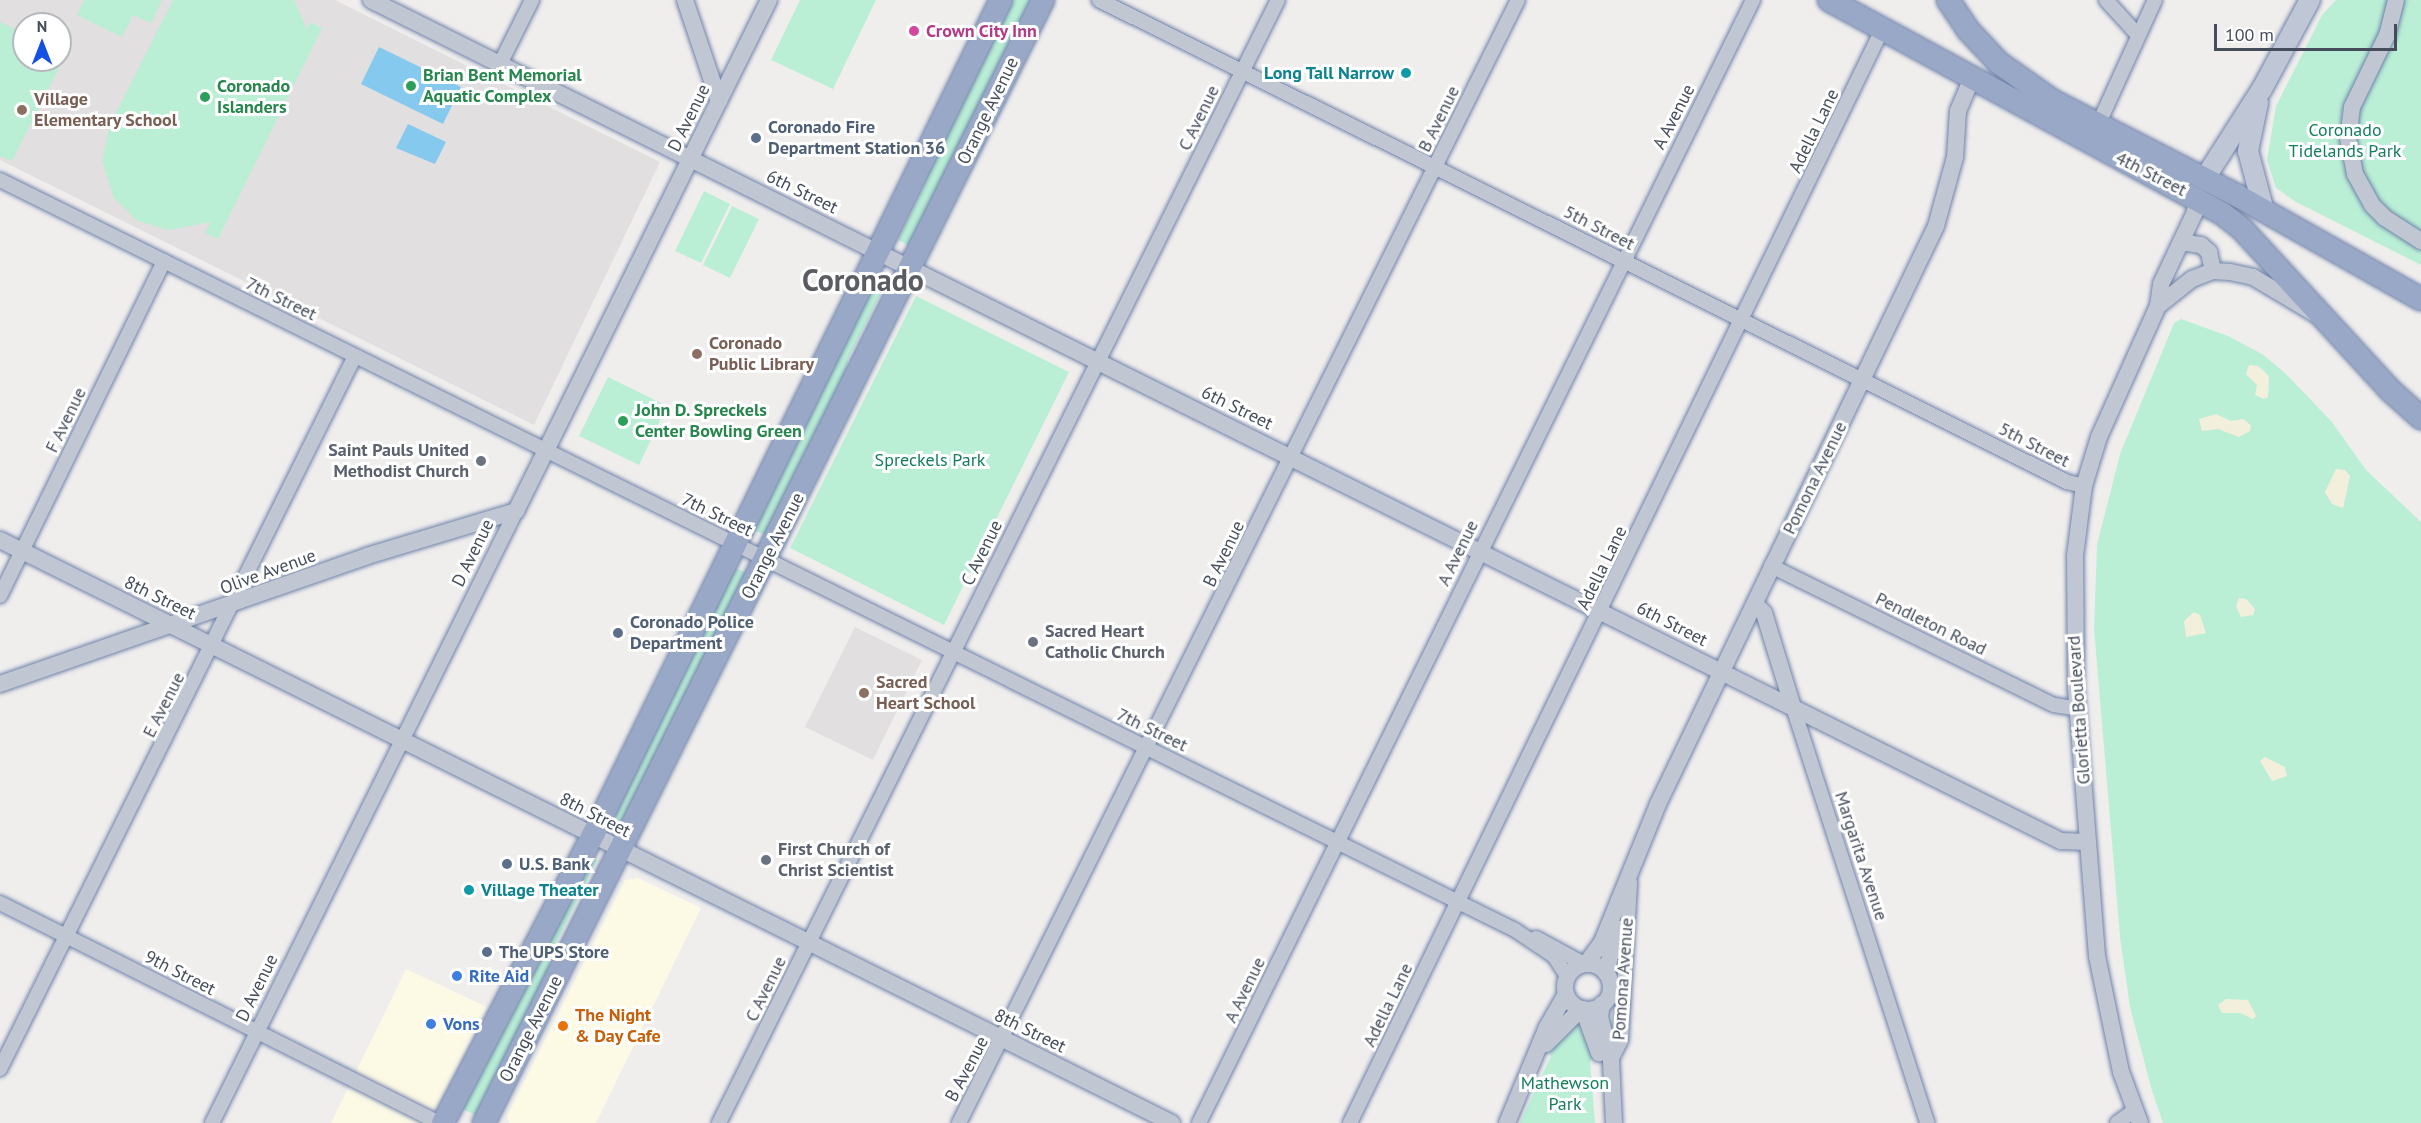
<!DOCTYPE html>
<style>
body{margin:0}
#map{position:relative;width:2421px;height:1123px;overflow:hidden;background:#f0eeed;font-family:"PT Sans",sans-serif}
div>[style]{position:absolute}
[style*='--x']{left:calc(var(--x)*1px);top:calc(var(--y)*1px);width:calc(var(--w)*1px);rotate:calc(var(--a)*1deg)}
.commercial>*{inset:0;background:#fcf9e5}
.education>*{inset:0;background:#e1dfdf}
.green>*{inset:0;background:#baefd6}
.sand>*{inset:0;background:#f2efdd}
.water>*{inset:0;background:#86c9ee}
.roads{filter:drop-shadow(0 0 2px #6f82aa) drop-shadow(0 0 2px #6f82aa)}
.minor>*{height:14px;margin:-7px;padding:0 7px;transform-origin:7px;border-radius:7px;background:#c0c7d3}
.tertiary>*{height:16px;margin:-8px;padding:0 8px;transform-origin:8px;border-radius:8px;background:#c0c7d3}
.tertiary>.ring{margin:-8px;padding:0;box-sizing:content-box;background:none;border:16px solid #c0c7d3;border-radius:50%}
.secondary>*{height:20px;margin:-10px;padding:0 10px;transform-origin:10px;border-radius:10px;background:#bfc7d7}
.trunk>*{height:22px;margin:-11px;padding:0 11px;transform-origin:11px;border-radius:11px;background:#98a8c6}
.dots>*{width:16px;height:16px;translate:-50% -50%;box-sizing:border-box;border:3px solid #fff;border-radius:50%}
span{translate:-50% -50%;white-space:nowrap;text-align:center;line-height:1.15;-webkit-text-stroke:6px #fff;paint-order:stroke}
.hotel-label{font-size:18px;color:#b23c85;font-weight:700}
.left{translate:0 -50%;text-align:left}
.culture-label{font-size:18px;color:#0d838f;font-weight:700}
.right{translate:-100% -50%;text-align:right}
.leisure-label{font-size:18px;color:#27864d;font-weight:700}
.education-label{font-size:18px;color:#785e54;font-weight:700}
.street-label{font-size:18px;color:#454d5b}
.service-label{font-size:18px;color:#4e5e75;font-weight:700}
.park-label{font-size:18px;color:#147e59}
.worship-label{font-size:18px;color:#5b616d;font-weight:700}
.shop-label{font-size:18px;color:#366cbe;font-weight:700}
.food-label{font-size:18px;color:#c56008;font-weight:700}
.town-label{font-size:30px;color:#5a5c62;font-weight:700}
.north{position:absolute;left:12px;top:12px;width:60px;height:60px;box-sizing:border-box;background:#fff;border:2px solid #b5b8bd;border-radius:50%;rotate:0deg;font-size:16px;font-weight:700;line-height:24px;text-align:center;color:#454d5b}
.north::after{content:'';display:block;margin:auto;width:21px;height:27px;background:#1550e3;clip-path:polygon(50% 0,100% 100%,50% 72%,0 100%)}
.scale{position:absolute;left:2214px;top:24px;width:183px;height:27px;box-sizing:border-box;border:3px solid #454d5b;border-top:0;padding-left:8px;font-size:18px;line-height:21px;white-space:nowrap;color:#454d5b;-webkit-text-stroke:4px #fff;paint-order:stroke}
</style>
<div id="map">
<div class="commercial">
<i style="clip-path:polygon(638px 878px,701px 908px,596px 1123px,509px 1123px,507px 1116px,625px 880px)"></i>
<i style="clip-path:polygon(406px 969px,487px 1007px,429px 1123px,331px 1123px)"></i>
</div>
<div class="education">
<i style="clip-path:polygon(evenodd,0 0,335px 0,660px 162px,534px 425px,0 160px,0 0,24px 24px,60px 24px,60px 60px,24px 60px,24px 24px)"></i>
<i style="clip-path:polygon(855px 627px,922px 660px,873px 760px,805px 727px)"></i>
</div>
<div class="green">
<i style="clip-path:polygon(84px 0,162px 0,151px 23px,133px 15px,122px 37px,77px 15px)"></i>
<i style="clip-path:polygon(173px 0,294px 0,307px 29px,311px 22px,322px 28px,218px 239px,205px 233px,211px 222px,168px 230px,138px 221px,114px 198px,102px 161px,110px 125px)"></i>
<i style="clip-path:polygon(800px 0,876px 0,833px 89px,771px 60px)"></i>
<i style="clip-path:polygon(1011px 0,1031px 0,910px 246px,898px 240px,925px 184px,929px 166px)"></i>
<i style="clip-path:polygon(2336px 0,2421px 0,2421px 265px,2296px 202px,2276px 188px,2267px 160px,2276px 106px,2322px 15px)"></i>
<i style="clip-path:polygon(0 22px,24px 33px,24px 60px,60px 60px,60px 51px,66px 54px,12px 161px,0 156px)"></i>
<i style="clip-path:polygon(704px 191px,730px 204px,701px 263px,675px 251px)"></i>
<i style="clip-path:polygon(732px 206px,759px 219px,730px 278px,703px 265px)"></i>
<i style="clip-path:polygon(874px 274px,887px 281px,848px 359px,846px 373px,766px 536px,748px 527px)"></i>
<i style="clip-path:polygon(916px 296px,1069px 372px,944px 625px,790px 548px)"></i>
<i style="clip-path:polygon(2181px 319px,2228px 336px,2262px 354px,2284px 372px,2332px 422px,2366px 470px,2421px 522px,2421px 1123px,2163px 1123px,2152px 1091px,2130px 1007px,2120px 937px,2094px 629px,2097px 545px,2120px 454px,2174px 323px)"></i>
<i style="clip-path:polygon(608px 377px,667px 406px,639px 465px,579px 436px)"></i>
<i style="clip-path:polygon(730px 565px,746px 573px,622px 827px,610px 820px)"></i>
<i style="clip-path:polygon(587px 854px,597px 860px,552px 952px,547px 975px,477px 1116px,461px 1108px)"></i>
<i style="clip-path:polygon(1580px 1019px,1594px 1057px,1590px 1061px,1595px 1123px,1520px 1123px,1551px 1056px,1549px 1050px)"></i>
</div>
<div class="sand">
<i style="clip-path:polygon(2249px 365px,2258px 366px,2269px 376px,2268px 397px,2264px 399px,2255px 395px,2257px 385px,2246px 374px)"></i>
<i style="clip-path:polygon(2216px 414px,2231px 421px,2244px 419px,2251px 426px,2250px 431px,2239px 437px,2218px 429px,2202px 431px,2199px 419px)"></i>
<i style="clip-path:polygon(2336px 469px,2345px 470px,2350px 476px,2343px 508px,2332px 504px,2325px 492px)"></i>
<i style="clip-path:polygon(2239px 598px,2246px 599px,2255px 609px,2253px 615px,2241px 617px,2236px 606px)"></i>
<i style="clip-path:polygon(2194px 612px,2200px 615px,2206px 633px,2186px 637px,2184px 621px)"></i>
<i style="clip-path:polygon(2265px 757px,2285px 767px,2287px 776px,2272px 781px,2260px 761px)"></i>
<i style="clip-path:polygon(2226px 999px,2248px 1000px,2256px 1016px,2253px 1019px,2240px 1013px,2222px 1013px,2218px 1005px)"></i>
</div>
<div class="water">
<i style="clip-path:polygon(379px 47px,461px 87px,443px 124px,361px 84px)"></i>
<i style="clip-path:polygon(408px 124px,446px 142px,435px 164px,396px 148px)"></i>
</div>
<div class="roads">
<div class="minor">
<i style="--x:1099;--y:0;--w:1081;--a:26.47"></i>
<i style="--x:2067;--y:482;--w:17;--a:13"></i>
<i style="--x:2106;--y:0;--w:47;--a:47.6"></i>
<i style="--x:500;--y:64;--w:72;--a:-63.4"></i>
<i style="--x:2103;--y:114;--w:125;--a:-65.5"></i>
<i style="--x:0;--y:180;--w:1690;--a:26.34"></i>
<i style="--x:1515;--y:930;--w:47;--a:33.7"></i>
<i style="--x:1554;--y:956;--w:24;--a:57"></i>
<i style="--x:1771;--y:566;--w:315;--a:26.2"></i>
<i style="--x:2054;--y:705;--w:24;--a:9"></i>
<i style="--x:0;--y:596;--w:373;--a:-63.9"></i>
<i style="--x:1793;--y:707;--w:437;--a:72.1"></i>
<i style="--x:0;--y:903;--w:492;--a:26.6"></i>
<i style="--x:1536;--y:938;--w:55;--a:28.4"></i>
<i style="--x:1611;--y:1060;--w:22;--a:-63"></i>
<i style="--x:1621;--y:1040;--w:158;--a:-86.7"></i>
<i style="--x:0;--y:1069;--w:796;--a:-63.53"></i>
<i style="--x:212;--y:1123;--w:683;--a:-63.58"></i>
<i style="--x:719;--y:1123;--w:1254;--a:-63.54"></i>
<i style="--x:959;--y:1123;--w:1254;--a:-63.54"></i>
<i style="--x:1199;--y:1123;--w:1252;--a:-63.74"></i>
<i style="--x:1350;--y:1123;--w:1218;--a:-64.05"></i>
<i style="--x:2117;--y:1123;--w:22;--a:-36"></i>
</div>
<div class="tertiary">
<i style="--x:371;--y:0;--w:1888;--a:26.46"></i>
<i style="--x:2061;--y:841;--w:26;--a:2"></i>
<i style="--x:685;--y:0;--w:107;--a:71.4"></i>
<i style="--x:2396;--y:0;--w:36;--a:104"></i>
<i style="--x:2387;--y:35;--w:80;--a:115.9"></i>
<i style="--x:2352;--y:107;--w:31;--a:97"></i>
<i style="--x:2348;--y:138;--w:37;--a:79"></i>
<i style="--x:2355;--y:174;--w:35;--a:61"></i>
<i style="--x:2372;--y:205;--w:18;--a:45"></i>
<i style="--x:2385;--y:218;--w:43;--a:32.6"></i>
<i style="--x:2181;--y:242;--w:20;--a:9"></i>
<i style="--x:2201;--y:245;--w:11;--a:41"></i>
<i style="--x:2209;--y:252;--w:19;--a:78"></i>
<i style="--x:2158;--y:306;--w:43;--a:-38.5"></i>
<i style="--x:2192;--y:279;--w:22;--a:-21"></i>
<i style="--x:2213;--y:271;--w:17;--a:3"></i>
<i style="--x:2230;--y:272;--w:24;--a:12"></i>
<i style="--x:2253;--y:277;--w:78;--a:30.8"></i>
<i style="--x:0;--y:540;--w:1309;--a:26.45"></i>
<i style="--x:1755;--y:604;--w:13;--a:45"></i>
<i style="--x:1764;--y:613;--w:98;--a:72.9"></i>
<i style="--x:0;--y:684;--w:389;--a:-19.2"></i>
<i style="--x:367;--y:556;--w:156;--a:-16.8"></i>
<i style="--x:516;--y:511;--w:570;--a:-63.66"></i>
<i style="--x:1586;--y:964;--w:27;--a:-54"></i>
<i style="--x:1602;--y:942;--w:149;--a:-67.9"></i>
<i style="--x:1658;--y:804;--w:641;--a:-64.31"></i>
<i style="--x:1936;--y:226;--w:72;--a:-74.6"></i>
<i style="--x:1955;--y:157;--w:46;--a:-86.3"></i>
<i style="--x:1958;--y:111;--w:34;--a:-67"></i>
<i class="ring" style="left:1565px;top:964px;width:30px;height:30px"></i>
<i style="--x:1606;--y:973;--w:46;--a:-76.3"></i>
<i style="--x:1602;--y:1004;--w:13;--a:99"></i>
<i style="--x:1600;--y:1017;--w:44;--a:75.7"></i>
<i style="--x:1611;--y:1060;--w:63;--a:87.3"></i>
<i style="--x:1583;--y:1009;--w:47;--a:70"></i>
<i style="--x:1546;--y:1044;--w:49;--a:-45"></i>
<i style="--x:1507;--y:1123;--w:104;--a:-67.4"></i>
<i style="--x:1547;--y:1027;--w:38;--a:-60"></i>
<i style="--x:2140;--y:1123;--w:54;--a:-110.4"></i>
<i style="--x:2121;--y:1072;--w:118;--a:-101.7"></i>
<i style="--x:2097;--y:956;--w:269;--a:-94.5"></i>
<i style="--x:2076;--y:688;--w:132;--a:-90.4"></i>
<i style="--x:2075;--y:556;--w:71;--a:-82.7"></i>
<i style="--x:2084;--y:486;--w:51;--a:-73"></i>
<i style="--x:2099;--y:437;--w:144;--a:-65.8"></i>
<i style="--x:2158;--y:306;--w:22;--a:-82"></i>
<i style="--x:2161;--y:284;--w:80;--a:-64.7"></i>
<i style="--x:2195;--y:212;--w:14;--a:-82"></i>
</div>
<div class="secondary">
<i style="--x:2258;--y:103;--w:49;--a:101.8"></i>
<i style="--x:2248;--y:151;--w:62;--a:75.1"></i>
<i style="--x:2205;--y:178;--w:106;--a:-57.4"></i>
<i style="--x:2262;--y:89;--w:101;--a:-61.7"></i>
</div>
<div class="trunk">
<i style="--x:1829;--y:0;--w:448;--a:28.5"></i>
<i style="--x:2223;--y:214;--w:24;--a:38"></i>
<i style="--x:2242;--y:229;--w:219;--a:47.4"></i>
<i style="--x:2390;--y:390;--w:42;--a:42.1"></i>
<i style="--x:1948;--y:0;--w:36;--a:56"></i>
<i style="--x:1968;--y:30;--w:45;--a:46.8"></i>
<i style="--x:1999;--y:63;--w:66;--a:35.1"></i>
<i style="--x:2053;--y:101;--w:208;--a:27.2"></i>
<i style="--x:2238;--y:196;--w:210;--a:29.4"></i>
<i style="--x:443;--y:1123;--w:325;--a:-62.5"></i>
<i style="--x:593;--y:835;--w:929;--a:-63.96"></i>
<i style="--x:484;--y:1123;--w:1254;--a:-63.54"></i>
</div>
</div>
<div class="dots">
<i style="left:914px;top:31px;background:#d1479c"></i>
<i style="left:1406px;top:73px;background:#0f9aa8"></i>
<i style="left:411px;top:86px;background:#2e9e5b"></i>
<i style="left:205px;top:97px;background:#2e9e5b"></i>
<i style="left:22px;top:110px;background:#8d6e63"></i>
<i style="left:756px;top:138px;background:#5c6f8a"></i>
<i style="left:697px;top:354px;background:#8d6e63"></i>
<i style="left:623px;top:421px;background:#2e9e5b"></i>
<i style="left:481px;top:461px;background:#6b7280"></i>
<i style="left:618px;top:633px;background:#5c6f8a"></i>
<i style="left:1033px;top:642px;background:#6b7280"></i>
<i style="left:864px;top:693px;background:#8d6e63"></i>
<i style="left:766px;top:860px;background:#6b7280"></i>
<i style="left:507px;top:864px;background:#5c6f8a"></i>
<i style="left:469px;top:890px;background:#0f9aa8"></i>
<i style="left:487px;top:952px;background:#5c6f8a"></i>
<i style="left:457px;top:976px;background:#3f7fe0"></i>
<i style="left:431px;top:1024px;background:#3f7fe0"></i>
<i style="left:563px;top:1026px;background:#e8710a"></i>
</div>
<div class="hotel-label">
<span class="left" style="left:926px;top:31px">Crown City Inn</span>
</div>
<div class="culture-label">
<span class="right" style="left:1394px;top:73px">Long Tall Narrow</span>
<span class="left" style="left:481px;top:890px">Village Theater</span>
</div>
<div class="leisure-label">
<span class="left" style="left:423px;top:86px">Brian Bent Memorial<br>Aquatic Complex</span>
<span class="left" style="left:217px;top:97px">Coronado<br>Islanders</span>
<span class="left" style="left:635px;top:421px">John D. Spreckels<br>Center Bowling Green</span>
</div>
<div class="education-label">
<span class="left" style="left:34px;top:110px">Village<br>Elementary School</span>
<span class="left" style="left:709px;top:354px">Coronado<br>Public Library</span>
<span class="left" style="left:876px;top:693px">Sacred<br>Heart School</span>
</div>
<div class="street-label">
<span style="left:988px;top:111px;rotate:-64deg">Orange Avenue</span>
<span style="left:1674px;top:117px;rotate:-63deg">A Avenue</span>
<span style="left:689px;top:118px;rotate:-64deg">D Avenue</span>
<span style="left:1199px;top:118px;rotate:-64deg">C Avenue</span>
<span style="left:1439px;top:119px;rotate:-64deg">B Avenue</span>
<span style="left:1814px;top:131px;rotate:-64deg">Adella Lane</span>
<span style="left:2151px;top:174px;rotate:27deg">4th Street</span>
<span style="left:802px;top:192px;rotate:26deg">6th Street</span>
<span style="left:1599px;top:228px;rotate:27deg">5th Street</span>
<span style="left:281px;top:299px;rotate:26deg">7th Street</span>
<span style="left:1237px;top:408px;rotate:26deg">6th Street</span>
<span style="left:66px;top:420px;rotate:-64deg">F Avenue</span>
<span style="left:2034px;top:445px;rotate:27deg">5th Street</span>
<span style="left:1815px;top:478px;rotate:-64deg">Pomona Avenue</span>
<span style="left:717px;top:515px;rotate:26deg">7th Street</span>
<span style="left:773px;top:546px;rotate:-63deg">Orange Avenue</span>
<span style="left:473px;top:553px;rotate:-64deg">D Avenue</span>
<span style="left:982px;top:553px;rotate:-64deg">C Avenue</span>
<span style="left:1458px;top:553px;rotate:-64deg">A Avenue</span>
<span style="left:1224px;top:554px;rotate:-64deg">B Avenue</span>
<span style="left:1602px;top:568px;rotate:-64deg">Adella Lane</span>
<span style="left:268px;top:572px;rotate:-20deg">Olive Avenue</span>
<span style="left:160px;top:598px;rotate:26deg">8th Street</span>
<span style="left:1672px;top:624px;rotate:27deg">6th Street</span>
<span style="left:1931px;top:624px;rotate:26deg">Pendleton Road</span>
<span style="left:164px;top:705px;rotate:-63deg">E Avenue</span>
<span style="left:2079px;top:710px;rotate:-94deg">Glorietta Boulevard</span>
<span style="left:1152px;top:730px;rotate:26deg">7th Street</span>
<span style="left:595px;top:815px;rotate:27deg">8th Street</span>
<span style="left:1861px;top:856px;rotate:72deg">Margarita Avenue</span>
<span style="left:180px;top:973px;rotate:27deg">9th Street</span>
<span style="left:1623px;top:979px;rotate:-86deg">Pomona Avenue</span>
<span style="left:257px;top:988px;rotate:-64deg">D Avenue</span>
<span style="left:766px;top:989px;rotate:-64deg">C Avenue</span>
<span style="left:1245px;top:990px;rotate:-64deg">A Avenue</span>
<span style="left:1388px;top:1005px;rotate:-64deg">Adella Lane</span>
<span style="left:531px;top:1029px;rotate:-63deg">Orange Avenue</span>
<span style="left:1030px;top:1031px;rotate:26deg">8th Street</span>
<span style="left:967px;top:1069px;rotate:-62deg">B Avenue</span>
</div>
<div class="service-label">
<span class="left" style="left:768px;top:138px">Coronado Fire<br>Department Station 36</span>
<span class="left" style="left:630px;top:633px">Coronado Police<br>Department</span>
<span class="left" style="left:519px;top:864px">U.S. Bank</span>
<span class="left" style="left:499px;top:952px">The UPS Store</span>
</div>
<div class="park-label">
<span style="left:2345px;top:141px">Coronado<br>Tidelands Park</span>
<span style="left:930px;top:460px">Spreckels Park</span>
<span style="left:1565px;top:1094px">Mathewson<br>Park</span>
</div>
<div class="worship-label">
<span class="right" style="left:469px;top:461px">Saint Pauls United<br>Methodist Church</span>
<span class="left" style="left:1045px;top:642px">Sacred Heart<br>Catholic Church</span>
<span class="left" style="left:778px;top:860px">First Church of<br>Christ Scientist</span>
</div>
<div class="shop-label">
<span class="left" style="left:469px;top:976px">Rite Aid</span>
<span class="left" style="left:443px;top:1024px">Vons</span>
</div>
<div class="food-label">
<span class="left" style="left:575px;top:1026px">The Night<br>&amp; Day Cafe</span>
</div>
<div class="town-label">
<span style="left:863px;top:280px">Coronado</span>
</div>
<div class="north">N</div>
<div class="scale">100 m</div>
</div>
